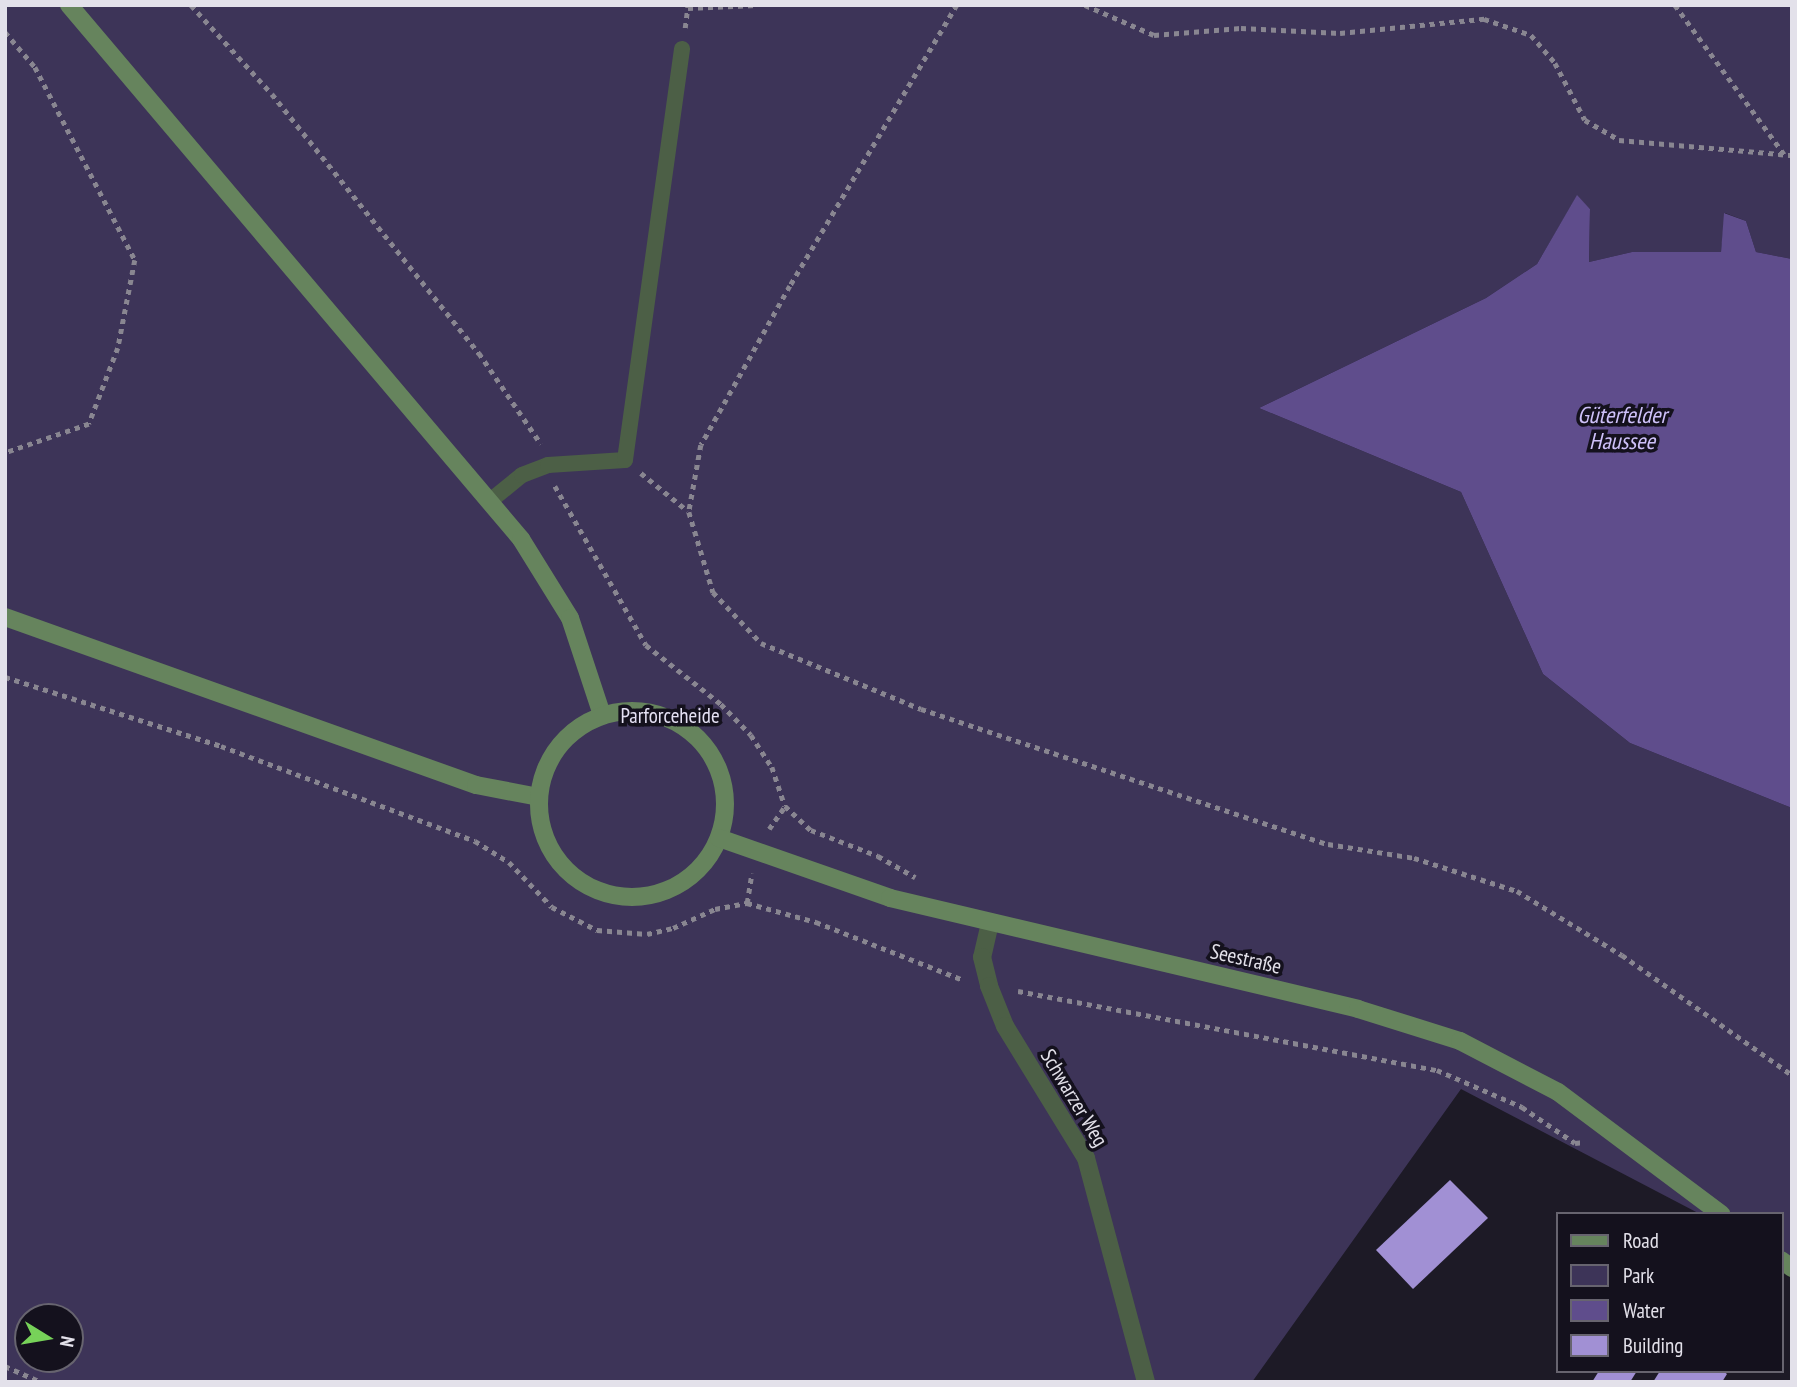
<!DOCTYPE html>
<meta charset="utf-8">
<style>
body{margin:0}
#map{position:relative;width:1797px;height:1387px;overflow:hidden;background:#1d1a26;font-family:"PT Sans Narrow",sans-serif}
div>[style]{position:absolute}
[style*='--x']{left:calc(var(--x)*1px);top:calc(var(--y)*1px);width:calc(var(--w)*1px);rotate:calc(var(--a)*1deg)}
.green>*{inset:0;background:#3d3458}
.water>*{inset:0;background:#5f4d8c}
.building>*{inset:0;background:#a190d4}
.path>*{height:4.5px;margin-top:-2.25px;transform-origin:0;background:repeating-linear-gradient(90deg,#898691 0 5px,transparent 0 10px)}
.lane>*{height:16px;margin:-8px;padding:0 8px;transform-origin:8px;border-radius:8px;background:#4c5f46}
.street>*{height:18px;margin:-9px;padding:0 9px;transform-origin:9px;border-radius:9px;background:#4c5f46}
.secondary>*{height:18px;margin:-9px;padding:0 9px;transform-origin:9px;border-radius:9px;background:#66845d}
.secondary>.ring{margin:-9px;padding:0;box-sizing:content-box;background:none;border:18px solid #66845d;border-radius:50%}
span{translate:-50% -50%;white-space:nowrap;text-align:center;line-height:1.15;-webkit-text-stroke:7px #14111d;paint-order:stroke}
.park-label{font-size:21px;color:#e5e1f4}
.street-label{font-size:21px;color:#e3e1ea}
.water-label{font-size:23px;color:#cec1f9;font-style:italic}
.frame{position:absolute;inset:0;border:7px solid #e3e1ea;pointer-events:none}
.legend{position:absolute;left:1556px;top:1212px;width:228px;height:161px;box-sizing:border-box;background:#14111d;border:2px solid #67646f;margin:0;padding:9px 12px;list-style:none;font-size:21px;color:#e3e1ea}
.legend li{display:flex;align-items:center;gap:14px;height:35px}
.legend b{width:35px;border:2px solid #67646f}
.north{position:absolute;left:14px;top:1303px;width:70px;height:70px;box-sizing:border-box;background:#14111d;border:2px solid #67646f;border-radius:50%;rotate:101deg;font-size:19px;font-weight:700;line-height:28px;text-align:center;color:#e3e1ea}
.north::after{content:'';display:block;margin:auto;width:24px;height:32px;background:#77d259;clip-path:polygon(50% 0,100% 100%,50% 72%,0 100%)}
</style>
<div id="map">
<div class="green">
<i style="clip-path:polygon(evenodd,5px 5px,1792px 5px,1792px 259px,1756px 252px,1746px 221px,1725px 213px,1721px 252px,1632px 252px,1589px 262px,1590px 209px,1577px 196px,1537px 264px,1486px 298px,1259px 408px,1461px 492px,1543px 674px,1630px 743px,1792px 808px,1792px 1267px,1781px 1260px,1781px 1214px,1700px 1214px,1461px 1089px,1252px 1382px,5px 1382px,5px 5px,28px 1317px,70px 1317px,70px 1359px,28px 1359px,28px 1317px)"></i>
</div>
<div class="water">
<i style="clip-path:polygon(1577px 195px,1590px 209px,1589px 262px,1632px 252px,1721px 252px,1724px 213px,1746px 221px,1756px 252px,1792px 259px,1792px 808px,1630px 743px,1543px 674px,1461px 492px,1259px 408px,1486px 298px,1537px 264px)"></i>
</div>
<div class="building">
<i style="clip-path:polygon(1450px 1180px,1488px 1218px,1413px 1289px,1376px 1250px)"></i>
<i style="clip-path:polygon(1599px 1371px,1637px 1371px,1630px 1382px,1592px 1382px)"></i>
<i style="clip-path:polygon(1660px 1371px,1723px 1371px,1727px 1374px,1722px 1382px,1653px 1382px)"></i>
</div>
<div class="path">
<i style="--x:191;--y:5;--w:120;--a:47.7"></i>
<i style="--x:272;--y:94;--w:332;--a:51.4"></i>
<i style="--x:479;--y:353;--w:110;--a:55.7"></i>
<i style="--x:957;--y:5;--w:327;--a:120.7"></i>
<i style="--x:790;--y:286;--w:182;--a:119.2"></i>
<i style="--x:701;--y:445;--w:68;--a:100.2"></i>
<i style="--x:689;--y:512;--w:84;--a:73.3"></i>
<i style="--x:713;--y:592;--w:70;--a:46.7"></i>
<i style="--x:761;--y:643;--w:173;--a:22.4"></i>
<i style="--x:921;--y:709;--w:429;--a:18.4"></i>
<i style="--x:1328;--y:844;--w:87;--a:9.2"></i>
<i style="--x:1414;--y:858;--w:108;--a:17.8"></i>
<i style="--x:1517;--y:891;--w:123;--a:31.4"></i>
<i style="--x:1622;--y:955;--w:208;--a:35.2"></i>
<i style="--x:1085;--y:5;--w:75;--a:23.5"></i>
<i style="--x:1154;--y:35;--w:87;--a:-4.6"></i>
<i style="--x:1241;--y:28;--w:99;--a:2.9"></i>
<i style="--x:1340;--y:33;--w:145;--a:-5.6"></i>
<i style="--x:1484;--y:19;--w:50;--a:18.8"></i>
<i style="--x:1531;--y:35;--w:37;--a:49"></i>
<i style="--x:1555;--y:63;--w:64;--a:62.2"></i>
<i style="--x:1585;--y:120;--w:39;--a:30"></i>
<i style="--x:1619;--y:140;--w:174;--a:5"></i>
<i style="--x:1675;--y:5;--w:185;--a:53.8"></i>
<i style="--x:688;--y:8;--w:68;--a:-2.5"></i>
<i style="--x:685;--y:28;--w:23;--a:-83"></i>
<i style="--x:5;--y:32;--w:46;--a:49.4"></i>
<i style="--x:35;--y:67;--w:217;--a:62.6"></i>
<i style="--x:135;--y:260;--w:90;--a:100.9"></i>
<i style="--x:118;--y:348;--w:81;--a:110.9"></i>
<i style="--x:89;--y:424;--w:89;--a:161"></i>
<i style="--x:641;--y:473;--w:60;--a:39"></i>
<i style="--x:555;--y:486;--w:183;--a:60.2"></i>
<i style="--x:646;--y:645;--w:95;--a:38.2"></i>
<i style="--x:721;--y:704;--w:43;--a:45.9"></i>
<i style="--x:751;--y:735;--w:38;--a:57"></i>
<i style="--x:772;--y:767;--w:41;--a:71.6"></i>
<i style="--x:785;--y:806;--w:35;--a:43"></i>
<i style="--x:811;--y:830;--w:72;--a:21.2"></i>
<i style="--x:878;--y:856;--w:43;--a:29.6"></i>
<i style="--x:5;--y:677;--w:227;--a:17.7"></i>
<i style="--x:221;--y:746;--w:271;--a:20.5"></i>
<i style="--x:475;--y:841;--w:40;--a:32"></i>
<i style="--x:509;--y:862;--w:62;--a:46.3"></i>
<i style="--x:552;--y:907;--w:51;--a:27.1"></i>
<i style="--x:597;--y:930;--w:50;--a:4.6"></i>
<i style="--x:647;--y:934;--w:27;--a:-13"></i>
<i style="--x:673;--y:928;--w:46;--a:-24.3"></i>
<i style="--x:715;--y:909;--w:33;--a:-11"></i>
<i style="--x:747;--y:903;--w:72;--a:15.4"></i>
<i style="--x:816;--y:922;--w:156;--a:21.5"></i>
<i style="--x:769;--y:829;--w:28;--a:-55"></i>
<i style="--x:747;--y:903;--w:30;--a:-81"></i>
<i style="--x:1018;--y:991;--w:426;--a:10.7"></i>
<i style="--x:1437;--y:1070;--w:93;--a:23.5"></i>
<i style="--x:1522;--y:1107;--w:64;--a:34.2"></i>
<i style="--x:1575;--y:1143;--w:9;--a:-6"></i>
<i style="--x:5;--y:1366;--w:39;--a:24"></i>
</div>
<div class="lane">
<i style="--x:490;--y:501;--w:41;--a:-39.1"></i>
<i style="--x:522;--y:475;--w:28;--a:-21"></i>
<i style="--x:548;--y:465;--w:77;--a:-3.7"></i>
<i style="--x:625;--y:460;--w:415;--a:-82.1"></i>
</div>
<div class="street">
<i style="--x:990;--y:923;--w:35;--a:103"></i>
<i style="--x:982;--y:957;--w:30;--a:76"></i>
<i style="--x:989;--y:986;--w:43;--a:68.2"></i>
<i style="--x:1005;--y:1026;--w:155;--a:58.5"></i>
<i style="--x:1086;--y:1158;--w:232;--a:75"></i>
</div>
<div class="secondary">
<i style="--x:69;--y:5;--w:700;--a:49.75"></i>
<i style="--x:521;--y:539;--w:93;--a:58.2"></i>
<i style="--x:570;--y:618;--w:102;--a:71.7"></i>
<i style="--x:5;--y:617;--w:500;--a:19.63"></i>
<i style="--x:476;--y:785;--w:64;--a:10.8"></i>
<i class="ring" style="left:539px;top:711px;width:168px;height:168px"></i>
<i style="--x:719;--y:838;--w:181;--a:19.3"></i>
<i style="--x:890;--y:898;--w:481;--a:13.3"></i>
<i style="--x:1358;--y:1009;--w:107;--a:17.4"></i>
<i style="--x:1460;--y:1041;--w:110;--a:27.5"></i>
<i style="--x:1558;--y:1092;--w:204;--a:36.8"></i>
<i style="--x:1781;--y:1260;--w:14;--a:36"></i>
</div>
<div class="park-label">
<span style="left:670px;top:716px">Parforceheide</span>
</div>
<div class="street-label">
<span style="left:1246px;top:959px;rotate:13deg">Seestraße</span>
<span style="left:1074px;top:1098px;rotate:59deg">Schwarzer Weg</span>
</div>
<div class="water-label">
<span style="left:1622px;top:428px">Güterfelder<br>Haussee</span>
</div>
<div class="frame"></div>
<ul class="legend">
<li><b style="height:9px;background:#66845d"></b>Road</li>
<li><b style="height:19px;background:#3d3458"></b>Park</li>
<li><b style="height:19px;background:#5f4d8c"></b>Water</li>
<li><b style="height:19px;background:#a190d4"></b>Building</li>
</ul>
<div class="north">N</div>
</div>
